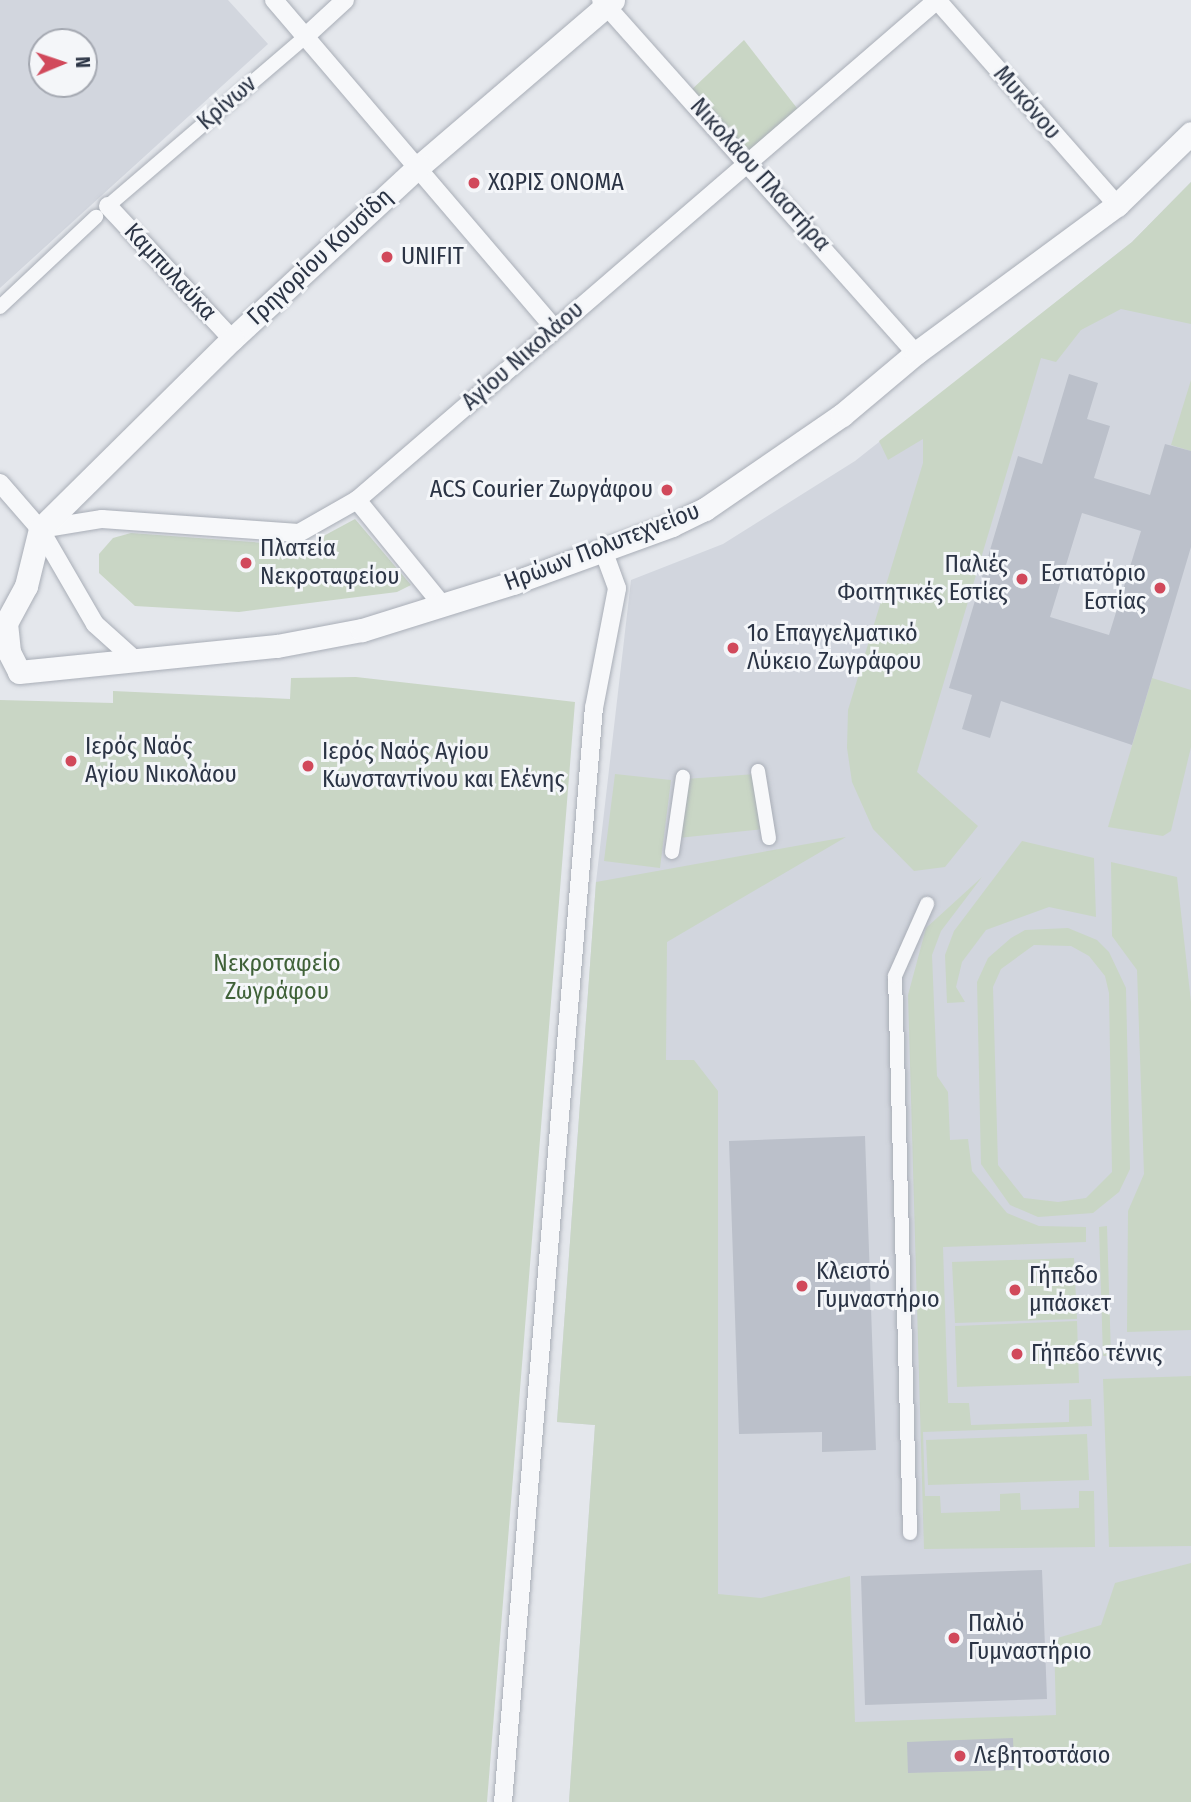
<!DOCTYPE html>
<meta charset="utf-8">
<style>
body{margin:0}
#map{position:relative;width:1191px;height:1802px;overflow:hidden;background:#e4e7ec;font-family:"Fira Sans Condensed",sans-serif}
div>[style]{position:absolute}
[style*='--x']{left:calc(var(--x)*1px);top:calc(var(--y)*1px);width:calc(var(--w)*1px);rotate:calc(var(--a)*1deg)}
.built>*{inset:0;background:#d2d6de}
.green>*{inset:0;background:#c9d6c5}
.building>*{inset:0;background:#bbc0ca}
.roads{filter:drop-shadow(0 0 2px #a9aeb7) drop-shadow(0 0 2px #a9aeb7)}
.pedestrian>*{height:14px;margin:-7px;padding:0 7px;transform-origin:7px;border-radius:7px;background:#f7f8fa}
.minor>*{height:18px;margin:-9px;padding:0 9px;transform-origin:9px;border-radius:9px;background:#f7f8fa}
.tertiary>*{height:23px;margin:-11.5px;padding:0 11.5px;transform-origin:11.5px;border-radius:11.5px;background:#f7f8fa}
.dots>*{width:19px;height:19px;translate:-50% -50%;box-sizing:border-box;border:4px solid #f4f6f9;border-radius:50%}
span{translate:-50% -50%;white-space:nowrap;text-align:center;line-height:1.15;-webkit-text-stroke:6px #f4f6f9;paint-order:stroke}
.street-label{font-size:24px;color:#2b3445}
.poi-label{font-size:24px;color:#2b3445}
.left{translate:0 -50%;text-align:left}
.right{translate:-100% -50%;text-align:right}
.park-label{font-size:24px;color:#3f6138}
.north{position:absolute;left:28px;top:28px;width:70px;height:70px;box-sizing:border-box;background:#f4f6f9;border:2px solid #a4a8b1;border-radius:50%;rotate:88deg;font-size:19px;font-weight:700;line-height:28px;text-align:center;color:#2b3445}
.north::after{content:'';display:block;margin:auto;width:24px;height:32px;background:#d1495b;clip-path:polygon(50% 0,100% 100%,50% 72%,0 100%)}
</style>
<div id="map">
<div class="built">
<i style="clip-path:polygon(evenodd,0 0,228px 0,268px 44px,0 288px,0 0,42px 42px,84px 42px,84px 84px,42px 84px,42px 42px)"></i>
<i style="clip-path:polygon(1191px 182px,1191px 1802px,569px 1802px,595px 1425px,557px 1422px,596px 882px,631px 580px,723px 544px,855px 461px,1132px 242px)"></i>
</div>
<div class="green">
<i style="clip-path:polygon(744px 40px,800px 112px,748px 158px,687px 94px)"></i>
<i style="clip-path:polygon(1191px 182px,1191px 324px,1121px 309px,1081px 330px,1056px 362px,1041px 358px,917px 772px,978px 826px,945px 867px,914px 871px,873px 829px,852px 782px,847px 748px,848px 710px,923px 463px,923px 439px,888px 460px,879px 441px,1132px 242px)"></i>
<i style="clip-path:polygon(1191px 380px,1191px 451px,1171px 445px)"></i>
<i style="clip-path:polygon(355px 519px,411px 585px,397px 592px,239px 612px,135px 606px,99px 573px,99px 554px,113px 538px,131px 533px,305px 546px)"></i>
<i style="clip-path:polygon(356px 677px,575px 702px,487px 1802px,0 1802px,0 700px,113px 703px,113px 691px,290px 699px,291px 678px)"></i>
<i style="clip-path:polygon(1152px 678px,1191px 690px,1191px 747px,1171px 831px,1163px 836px,1108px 827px)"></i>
<i style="clip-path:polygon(615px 774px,671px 780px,660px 868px,604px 861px)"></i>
<i style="clip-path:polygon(756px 774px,765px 829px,678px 838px,685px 779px)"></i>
<i style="clip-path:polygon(846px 837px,667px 942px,666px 1060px,694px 1060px,718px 1091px,718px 1594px,761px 1598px,850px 1576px,855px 1722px,1056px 1715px,1054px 1639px,1101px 1625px,1115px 1583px,1191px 1563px,1191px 1802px,569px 1802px,595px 1425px,557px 1422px,596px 882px)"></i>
<i style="clip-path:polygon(1022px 841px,1094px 858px,1096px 917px,1049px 907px,986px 930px,962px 962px,956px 987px,965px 1002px,947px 1003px,945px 955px,954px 931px)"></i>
<i style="clip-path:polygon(1111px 862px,1177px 877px,1191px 1002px,1191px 1330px,1127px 1332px,1128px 1211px,1144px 1174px,1137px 970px,1112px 936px)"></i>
<i style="clip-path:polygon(982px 877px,941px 931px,932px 955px,937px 1076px,948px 1092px,950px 1140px,968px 1139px,972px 1171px,1007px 1213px,1039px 1226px,1086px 1227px,1086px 1242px,943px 1247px,948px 1403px,969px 1403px,971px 1425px,1069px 1422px,1069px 1400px,1091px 1399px,1092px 1426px,923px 1432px,925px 1496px,940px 1496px,941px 1513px,1000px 1511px,1000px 1494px,1020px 1493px,1021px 1510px,1079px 1508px,1079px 1491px,1094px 1491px,1095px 1547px,924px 1549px,908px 995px,926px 928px)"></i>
<i style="clip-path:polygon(evenodd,1068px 928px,1097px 940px,1109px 952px,1126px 988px,1130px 1169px,1119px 1192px,1093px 1213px,1038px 1217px,1010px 1205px,981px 1164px,977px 982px,988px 958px,1011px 938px,1025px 930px,1068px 928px,1034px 945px,1071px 946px,1089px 956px,1105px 976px,1109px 993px,1112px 1172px,1086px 1198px,1058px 1202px,1024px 1198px,998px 1165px,993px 987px,1001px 969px,1034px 945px)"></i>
<i style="clip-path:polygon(1107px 1226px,1111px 1356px,1103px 1356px,1099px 1227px)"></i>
<i style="clip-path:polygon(1074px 1258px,1077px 1319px,955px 1323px,952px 1262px)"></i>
<i style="clip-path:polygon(1077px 1321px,1079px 1383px,957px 1387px,955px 1326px)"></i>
<i style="clip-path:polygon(1191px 1376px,1191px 1546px,1109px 1547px,1103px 1379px)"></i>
<i style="clip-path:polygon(1087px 1434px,1089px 1480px,928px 1485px,926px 1440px)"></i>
</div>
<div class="building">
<i style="clip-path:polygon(evenodd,1069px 374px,1098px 383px,1087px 419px,1110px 426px,1094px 478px,1150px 495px,1165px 444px,1191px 451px,1191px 547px,1132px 745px,1001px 701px,990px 738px,962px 729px,972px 695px,949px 688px,1018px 456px,1042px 464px,1069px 374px,1082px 513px,1141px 531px,1109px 635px,1050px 617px,1082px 513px)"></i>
<i style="clip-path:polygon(865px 1136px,876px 1450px,822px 1452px,822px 1432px,739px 1434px,729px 1141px)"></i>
<i style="clip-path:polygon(1042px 1570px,1047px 1699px,865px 1705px,861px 1576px)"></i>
<i style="clip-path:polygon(1013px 1738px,1014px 1770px,908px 1773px,907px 1742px)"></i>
</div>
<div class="roads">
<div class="pedestrian">
<i style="--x:108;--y:206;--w:261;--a:-40.6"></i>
<i style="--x:0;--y:307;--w:132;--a:-43.2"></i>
<i style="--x:758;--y:771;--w:68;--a:80.7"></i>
<i style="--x:672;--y:852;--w:76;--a:-81.7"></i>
<i style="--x:910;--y:1533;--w:557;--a:-91.54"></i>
<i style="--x:895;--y:976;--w:79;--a:-66"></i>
</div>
<div class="minor">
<i style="--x:274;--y:0;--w:431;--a:49.5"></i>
<i style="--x:601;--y:0;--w:473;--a:48.3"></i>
<i style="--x:937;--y:0;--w:273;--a:48.7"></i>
<i style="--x:306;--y:36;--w:53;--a:-42.7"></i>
<i style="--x:108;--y:206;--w:182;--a:47"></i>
<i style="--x:0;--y:483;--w:61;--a:49"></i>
<i style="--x:40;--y:529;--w:110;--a:59.9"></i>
<i style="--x:95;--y:624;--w:52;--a:41.9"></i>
<i style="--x:357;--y:500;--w:136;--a:50.9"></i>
<i style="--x:40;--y:529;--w:63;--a:-9.2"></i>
<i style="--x:102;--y:519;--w:197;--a:4.1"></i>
<i style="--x:299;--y:533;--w:67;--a:-29.6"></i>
<i style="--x:357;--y:500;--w:766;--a:-40.76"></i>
<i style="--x:503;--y:1802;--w:1098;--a:-85.25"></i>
<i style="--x:594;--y:708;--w:122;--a:-79.1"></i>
<i style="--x:617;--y:588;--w:40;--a:-110.2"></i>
</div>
<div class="tertiary">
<i style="--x:613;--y:0;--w:255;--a:139.4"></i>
<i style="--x:419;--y:166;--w:255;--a:137.2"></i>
<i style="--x:232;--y:339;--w:270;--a:135.3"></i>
<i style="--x:40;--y:529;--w:59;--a:103.8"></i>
<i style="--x:26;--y:586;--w:42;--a:118.4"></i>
<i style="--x:6;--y:623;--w:29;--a:84"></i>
<i style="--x:9;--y:652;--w:22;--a:63"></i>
<i style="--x:19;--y:672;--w:259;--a:-5.8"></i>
<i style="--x:277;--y:646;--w:86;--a:-10.7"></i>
<i style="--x:362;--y:630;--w:158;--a:-17.3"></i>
<i style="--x:513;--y:583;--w:169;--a:-20"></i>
<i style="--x:672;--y:525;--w:37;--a:-26"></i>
<i style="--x:705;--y:509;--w:166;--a:-34.5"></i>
<i style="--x:842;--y:415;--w:97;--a:-40"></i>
<i style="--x:916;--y:353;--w:250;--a:-36.4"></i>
<i style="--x:1117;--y:205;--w:103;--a:-44.2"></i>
</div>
</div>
<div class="dots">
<i style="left:474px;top:183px;background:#d1495b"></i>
<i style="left:387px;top:257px;background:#d1495b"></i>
<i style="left:667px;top:490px;background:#d1495b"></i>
<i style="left:246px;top:563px;background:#d1495b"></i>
<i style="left:1022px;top:579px;background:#d1495b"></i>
<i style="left:1160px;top:588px;background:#d1495b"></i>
<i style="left:733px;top:648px;background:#d1495b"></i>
<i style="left:71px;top:761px;background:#d1495b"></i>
<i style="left:308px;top:766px;background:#d1495b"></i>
<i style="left:802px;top:1286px;background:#d1495b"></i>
<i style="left:1015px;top:1290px;background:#d1495b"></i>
<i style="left:1017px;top:1354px;background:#d1495b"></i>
<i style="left:954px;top:1638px;background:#d1495b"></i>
<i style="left:960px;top:1756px;background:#d1495b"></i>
</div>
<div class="street-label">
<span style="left:227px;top:103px;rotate:-41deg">Κρίνων</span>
<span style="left:1027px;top:103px;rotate:49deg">Μυκόνου</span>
<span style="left:760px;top:175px;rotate:48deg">Νικολάου Πλαστήρα</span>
<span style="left:320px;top:257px;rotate:-43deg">Γρηγορίου Κουσίδη</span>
<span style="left:170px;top:272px;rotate:47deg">Καμπυλαύκα</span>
<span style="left:523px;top:356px;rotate:-41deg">Αγίου Νικολάου</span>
<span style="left:602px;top:547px;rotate:-21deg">Ηρώων Πολυτεχνείου</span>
</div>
<div class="poi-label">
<span class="left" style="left:488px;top:183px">ΧΩΡΙΣ ΟΝΟΜΑ</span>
<span class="left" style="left:401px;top:257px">UNIFIT</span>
<span class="right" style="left:653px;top:490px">ACS Courier Ζωργάφου</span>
<span class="left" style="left:260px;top:563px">Πλατεία<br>Νεκροταφείου</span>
<span class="right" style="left:1008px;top:579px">Παλιές<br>Φοιτητικές Εστίες</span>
<span class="right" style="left:1146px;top:588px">Εστιατόριο<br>Εστίας</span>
<span class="left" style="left:747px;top:648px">1ο Επαγγελματικό<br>Λύκειο Ζωγράφου</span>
<span class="left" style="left:85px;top:761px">Ιερός Ναός<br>Αγίου Νικολάου</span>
<span class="left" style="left:322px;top:766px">Ιερός Ναός Αγίου<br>Κωνσταντίνου και Ελένης</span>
<span class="left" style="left:816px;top:1286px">Κλειστό<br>Γυμναστήριο</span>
<span class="left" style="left:1029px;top:1290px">Γήπεδο<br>μπάσκετ</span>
<span class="left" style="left:1031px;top:1354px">Γήπεδο τέννις</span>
<span class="left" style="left:968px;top:1638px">Παλιό<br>Γυμναστήριο</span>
<span class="left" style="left:974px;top:1756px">Λεβητοστάσιο</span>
</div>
<div class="park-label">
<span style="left:277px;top:978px">Νεκροταφείο<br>Ζωγράφου</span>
</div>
<div class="north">N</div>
</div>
